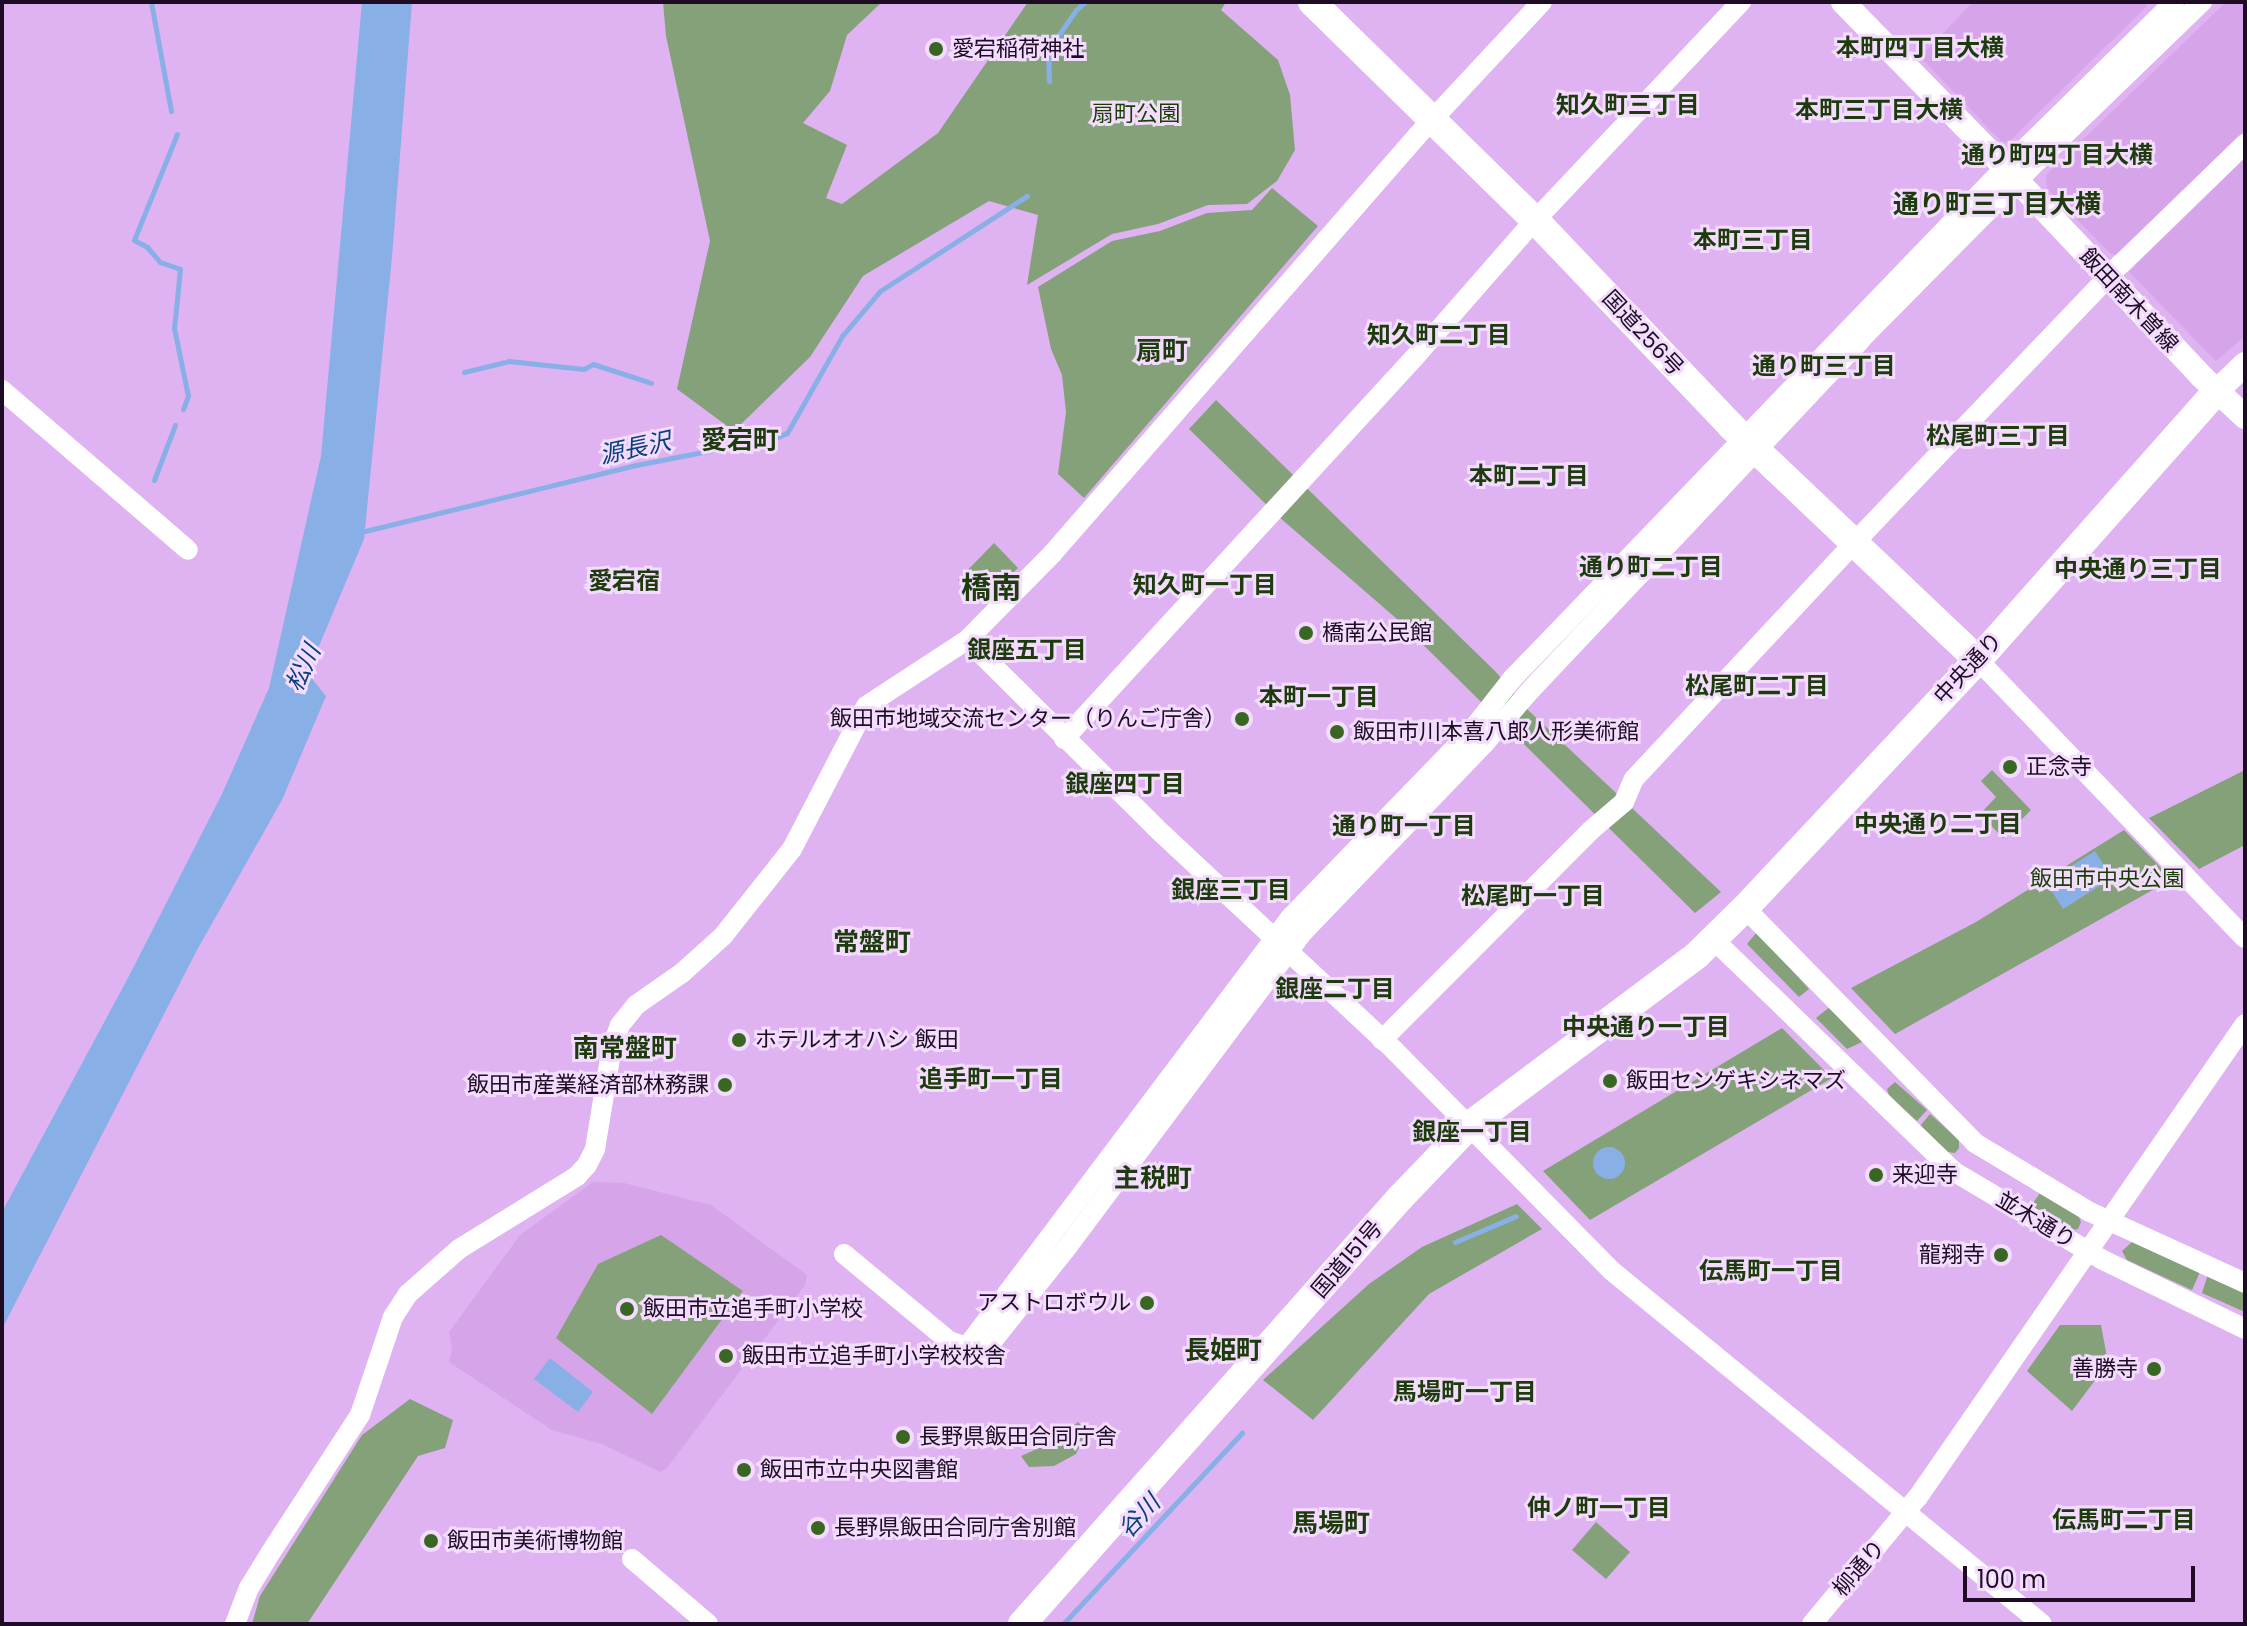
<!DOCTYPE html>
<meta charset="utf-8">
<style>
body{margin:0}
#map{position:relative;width:2247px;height:1626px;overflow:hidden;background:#dfb2f1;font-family:Poppins,"Noto Sans JP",sans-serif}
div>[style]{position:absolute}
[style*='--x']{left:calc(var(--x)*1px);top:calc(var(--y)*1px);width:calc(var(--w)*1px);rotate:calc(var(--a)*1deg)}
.built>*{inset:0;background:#d6a5e9}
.green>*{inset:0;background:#85a17a}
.water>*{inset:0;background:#88b0e7}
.round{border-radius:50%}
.stream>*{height:5px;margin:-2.5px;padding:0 2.5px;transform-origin:2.5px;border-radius:2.5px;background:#88b0e7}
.minor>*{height:20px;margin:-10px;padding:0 10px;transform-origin:10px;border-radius:10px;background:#fff}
.major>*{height:24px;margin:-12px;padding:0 12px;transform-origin:12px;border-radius:12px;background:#fff}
.highway>*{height:28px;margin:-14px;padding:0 14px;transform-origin:14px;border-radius:14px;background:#fff}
.dots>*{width:22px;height:22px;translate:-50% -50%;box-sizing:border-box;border:4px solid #f3dcfd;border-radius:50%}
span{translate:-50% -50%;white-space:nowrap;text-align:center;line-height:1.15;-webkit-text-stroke:6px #f3dcfd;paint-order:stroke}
.poi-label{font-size:22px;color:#1d0c23}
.left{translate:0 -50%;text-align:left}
.right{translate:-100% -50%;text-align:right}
.park-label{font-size:22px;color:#183d00}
.street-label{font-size:22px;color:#1d0c23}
.neighbourhood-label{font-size:24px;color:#1d3b0d;font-weight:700}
.water-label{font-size:24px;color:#083f7f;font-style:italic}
.quarter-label{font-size:26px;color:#1d3b0d;font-weight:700}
.district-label{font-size:30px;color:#1d3b0d;font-weight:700}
.frame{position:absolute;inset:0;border:4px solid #1d0c23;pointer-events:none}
.scale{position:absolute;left:1963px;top:1566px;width:232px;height:36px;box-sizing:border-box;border:4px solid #1d0c23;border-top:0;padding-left:10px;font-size:24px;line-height:28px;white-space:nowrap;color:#1d0c23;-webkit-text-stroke:6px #f3dcfd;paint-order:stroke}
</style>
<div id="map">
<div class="built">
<i style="clip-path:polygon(1973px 2px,2142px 2px,2147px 6px,2008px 143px,2001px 141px,1924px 61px,1923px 54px)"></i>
<i style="clip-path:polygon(2226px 2px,2245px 2px,2245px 130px,2119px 256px,2110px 253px,2047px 189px,2046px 175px)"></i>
<i style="clip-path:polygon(2245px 158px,2245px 336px,2216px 361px,2129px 272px)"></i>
<i style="clip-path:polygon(593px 1182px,624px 1183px,711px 1205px,807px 1275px,805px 1285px,667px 1468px,660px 1472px,602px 1444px,552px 1430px,449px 1362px,452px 1349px,449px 1332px,520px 1235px)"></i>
</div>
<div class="green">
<i style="clip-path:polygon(663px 2px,882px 2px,847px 35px,830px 91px,803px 123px,847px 145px,826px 198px,842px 204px,938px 133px,1028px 2px,1226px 2px,1221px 10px,1278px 60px,1290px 95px,1295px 150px,1277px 181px,1247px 204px,1208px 205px,1158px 224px,1112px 234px,1027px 285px,1038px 215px,989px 201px,863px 276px,810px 357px,734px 431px,677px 389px,710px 241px,666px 36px)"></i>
<i style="clip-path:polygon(1272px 188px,1318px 226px,1084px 498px,1058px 474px,1066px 412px,1062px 375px,1051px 349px,1038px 287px,1112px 241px,1160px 231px,1207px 213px,1252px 210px)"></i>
<i style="clip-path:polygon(1216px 400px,1496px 672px,1528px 710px,1721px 892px,1695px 913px,1397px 619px,1279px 517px,1189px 429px)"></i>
<i style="clip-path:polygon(994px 543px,1018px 568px,982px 604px,958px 580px)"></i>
<i style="clip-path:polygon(1992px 770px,2031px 810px,2003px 838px,1980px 814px,1996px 797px,1981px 781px)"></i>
<i style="clip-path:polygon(2245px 770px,2245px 845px,2199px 869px,2149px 818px)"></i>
<i style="clip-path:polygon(2124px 830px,2167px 874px,2167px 882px,1895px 1034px,1851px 988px,1976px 922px)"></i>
<i style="clip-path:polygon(1757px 932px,1809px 989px,1799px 997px,1747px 944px)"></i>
<i style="clip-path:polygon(1831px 1006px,1864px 1041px,1847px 1049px,1816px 1018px)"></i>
<i style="clip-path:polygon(1782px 1028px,1832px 1078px,1590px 1220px,1543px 1171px)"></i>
<i style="clip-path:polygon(1895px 1082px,1927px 1110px,1917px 1121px,1889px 1096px,1887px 1089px)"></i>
<i style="clip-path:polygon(1930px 1114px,1959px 1140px,1959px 1148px,1955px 1153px,1948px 1152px,1920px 1126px)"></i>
<i style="clip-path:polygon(2040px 1193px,2078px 1215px,2081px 1222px,2078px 1229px,2072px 1230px,2031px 1206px)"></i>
<i style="clip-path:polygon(1517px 1204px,1542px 1229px,1429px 1294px,1313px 1420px,1263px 1380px,1369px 1284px,1422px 1247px)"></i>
<i style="clip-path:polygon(661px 1235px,743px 1291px,652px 1414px,556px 1338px,598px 1264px)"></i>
<i style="clip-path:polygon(2132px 1242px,2200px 1272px,2192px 1290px,2127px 1260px,2122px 1251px)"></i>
<i style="clip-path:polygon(2208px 1274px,2245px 1290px,2245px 1312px,2202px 1293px)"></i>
<i style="clip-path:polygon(2060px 1325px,2101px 1325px,2108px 1363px,2072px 1411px,2027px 1371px)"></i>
<i style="clip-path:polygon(410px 1399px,453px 1420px,445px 1448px,418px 1456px,307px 1624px,252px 1624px,260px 1596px,362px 1435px)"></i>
<i style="clip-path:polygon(1078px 1422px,1087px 1431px,1076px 1454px,1054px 1466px,1029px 1467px,1021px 1456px,1059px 1439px)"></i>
<i style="clip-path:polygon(1596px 1522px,1630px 1552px,1606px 1579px,1572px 1550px)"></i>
</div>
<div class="water">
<i style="clip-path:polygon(362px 2px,412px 2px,392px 257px,364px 539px,311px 665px,313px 680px,326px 696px,282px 800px,197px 950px,2px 1329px,2px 1212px,129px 976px,222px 794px,269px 688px,321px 456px)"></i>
<i style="clip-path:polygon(2095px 851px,2112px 878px,2063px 909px,2046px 882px)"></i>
<i class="round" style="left:1593px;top:1147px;width:32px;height:32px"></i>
<i style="clip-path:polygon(550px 1358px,593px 1392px,578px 1412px,534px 1379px)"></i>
</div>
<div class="stream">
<i style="--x:151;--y:2;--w:111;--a:79.6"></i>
<i style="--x:1049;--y:81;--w:31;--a:-92"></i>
<i style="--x:1048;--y:50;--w:49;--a:-55"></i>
<i style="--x:1076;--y:10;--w:12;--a:-42"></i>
<i style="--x:177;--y:134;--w:114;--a:112.1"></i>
<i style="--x:134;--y:240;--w:15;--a:28"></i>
<i style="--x:147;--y:247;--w:20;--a:49"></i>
<i style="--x:160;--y:262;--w:21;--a:19"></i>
<i style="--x:180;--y:269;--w:59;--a:95.8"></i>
<i style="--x:174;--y:328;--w:69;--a:78.4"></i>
<i style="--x:188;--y:396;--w:14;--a:111"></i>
<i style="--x:464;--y:372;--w:46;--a:-13.7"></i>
<i style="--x:509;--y:361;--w:75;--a:6.1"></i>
<i style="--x:584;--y:369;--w:10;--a:-29"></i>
<i style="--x:593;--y:364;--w:61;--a:18.1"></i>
<i style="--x:154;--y:480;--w:59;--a:-69.1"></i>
<i style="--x:361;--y:532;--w:283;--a:-13.7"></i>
<i style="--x:636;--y:465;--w:142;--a:-11"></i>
<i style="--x:775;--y:438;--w:13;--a:-23"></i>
<i style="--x:787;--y:433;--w:112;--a:-60.4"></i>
<i style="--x:842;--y:336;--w:59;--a:-49.8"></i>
<i style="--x:880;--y:291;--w:175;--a:-32.9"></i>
<i style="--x:1455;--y:1242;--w:66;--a:-23.1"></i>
<i style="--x:1063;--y:1624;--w:262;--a:-46.9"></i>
</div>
<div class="minor">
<i style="--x:2;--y:390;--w:245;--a:40.7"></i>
<i style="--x:967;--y:640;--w:265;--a:44.8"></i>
<i style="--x:1155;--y:827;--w:327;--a:43"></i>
<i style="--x:1394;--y:1050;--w:310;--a:45.4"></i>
<i style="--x:1612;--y:1271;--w:556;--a:39.38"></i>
<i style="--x:1978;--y:660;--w:385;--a:46.2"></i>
<i style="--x:1064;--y:739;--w:517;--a:-47.43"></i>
<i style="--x:1414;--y:358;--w:171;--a:-48.8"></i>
<i style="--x:1527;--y:229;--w:312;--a:-46.7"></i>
<i style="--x:1745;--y:908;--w:329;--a:45.6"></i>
<i style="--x:1975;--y:1143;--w:134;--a:31"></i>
<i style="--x:2090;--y:1212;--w:170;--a:24.6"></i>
<i style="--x:1712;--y:938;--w:335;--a:44"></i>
<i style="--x:1953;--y:1171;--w:174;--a:30.7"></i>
<i style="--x:2103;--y:1260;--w:158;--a:25.9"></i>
<i style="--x:1382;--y:1040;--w:295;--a:-45.1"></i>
<i style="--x:1590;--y:831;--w:45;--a:-40.5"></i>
<i style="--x:1624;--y:802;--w:25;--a:-67"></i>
<i style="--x:1634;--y:779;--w:321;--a:-47"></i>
<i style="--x:1853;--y:544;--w:388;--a:-46.3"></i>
<i style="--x:2121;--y:264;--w:173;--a:-44.1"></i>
<i style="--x:844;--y:1254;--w:136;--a:39.6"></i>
<i style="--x:949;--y:1341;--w:36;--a:19"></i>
<i style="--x:983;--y:1353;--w:132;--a:-51.5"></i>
<i style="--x:1065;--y:1250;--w:399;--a:-53.2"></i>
<i style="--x:1304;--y:931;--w:260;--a:-46.1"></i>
<i style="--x:1484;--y:744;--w:66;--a:-49.3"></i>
<i style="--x:1527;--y:694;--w:487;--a:-46.7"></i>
<i style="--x:1861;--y:339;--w:242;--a:-45.3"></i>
<i style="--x:2031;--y:167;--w:238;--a:-44"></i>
<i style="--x:966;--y:1348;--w:538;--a:-53"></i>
<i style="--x:1290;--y:918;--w:262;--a:-45.9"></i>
<i style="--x:1472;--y:730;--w:65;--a:-51.9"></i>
<i style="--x:1512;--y:679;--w:690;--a:-46.06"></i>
<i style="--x:1991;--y:182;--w:257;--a:-44.5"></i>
<i style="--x:632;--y:1559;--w:100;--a:40.5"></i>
<i style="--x:235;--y:1624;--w:39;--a:-69"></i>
<i style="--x:249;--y:1588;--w:42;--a:-58.6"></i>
<i style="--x:271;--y:1552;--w:163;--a:-57"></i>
<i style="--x:360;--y:1415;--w:103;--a:-71.4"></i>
<i style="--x:393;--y:1317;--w:27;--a:-57"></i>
<i style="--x:408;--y:1294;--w:68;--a:-41.4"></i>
<i style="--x:459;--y:1249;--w:139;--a:-31.7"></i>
<i style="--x:577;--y:1176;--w:15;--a:-48"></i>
<i style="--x:587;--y:1165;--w:18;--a:-63"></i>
<i style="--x:595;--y:1149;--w:104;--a:-80.6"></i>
<i style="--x:612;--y:1046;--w:22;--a:-69"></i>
<i style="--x:620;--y:1025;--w:26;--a:-51"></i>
<i style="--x:636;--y:1005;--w:56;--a:-34.8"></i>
<i style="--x:682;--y:973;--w:55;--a:-42.1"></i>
<i style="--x:723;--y:936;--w:111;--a:-51.6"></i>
<i style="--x:792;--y:849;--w:161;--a:-62.6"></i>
<i style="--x:866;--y:706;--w:121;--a:-33.2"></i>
<i style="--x:967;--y:640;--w:121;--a:-45.3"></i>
<i style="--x:1052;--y:554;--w:555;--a:-48.87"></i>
<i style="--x:1417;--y:136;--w:183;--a:-47"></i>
<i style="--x:1812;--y:1624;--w:165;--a:-50.2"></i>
<i style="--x:1918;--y:1497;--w:575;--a:-55.34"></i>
</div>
<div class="major">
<i style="--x:1843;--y:2;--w:214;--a:45.6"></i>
<i style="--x:1993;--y:155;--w:303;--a:46.7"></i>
<i style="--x:2201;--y:376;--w:60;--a:43"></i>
<i style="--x:2217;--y:391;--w:39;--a:-44"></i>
</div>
<div class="highway">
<i style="--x:1312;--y:2;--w:312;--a:44.4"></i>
<i style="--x:1535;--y:220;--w:283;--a:46.4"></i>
<i style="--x:1730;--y:425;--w:342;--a:43.5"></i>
<i style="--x:1022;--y:1624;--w:570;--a:-48.42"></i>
<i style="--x:1400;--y:1198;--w:101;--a:-46.2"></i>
<i style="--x:1470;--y:1125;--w:284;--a:-36.8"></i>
<i style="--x:1697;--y:955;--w:67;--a:-44.4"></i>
<i style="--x:1745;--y:908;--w:340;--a:-46.8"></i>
<i style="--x:1978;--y:660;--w:360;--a:-48.4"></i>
</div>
<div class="dots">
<i style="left:936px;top:49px;background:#3a6623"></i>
<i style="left:1306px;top:633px;background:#3a6623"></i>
<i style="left:1242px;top:719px;background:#3a6623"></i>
<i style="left:1337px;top:732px;background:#3a6623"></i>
<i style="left:2010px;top:767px;background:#3a6623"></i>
<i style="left:739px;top:1040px;background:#3a6623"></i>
<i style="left:1610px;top:1081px;background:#3a6623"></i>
<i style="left:725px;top:1085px;background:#3a6623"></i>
<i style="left:1876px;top:1175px;background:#3a6623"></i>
<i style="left:2001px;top:1255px;background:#3a6623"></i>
<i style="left:1147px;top:1303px;background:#3a6623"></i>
<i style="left:627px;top:1309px;background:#3a6623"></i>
<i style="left:726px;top:1356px;background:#3a6623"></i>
<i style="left:2154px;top:1369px;background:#3a6623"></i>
<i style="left:903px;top:1437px;background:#3a6623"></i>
<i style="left:744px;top:1470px;background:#3a6623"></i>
<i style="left:818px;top:1528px;background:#3a6623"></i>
<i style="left:431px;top:1541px;background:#3a6623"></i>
</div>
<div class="poi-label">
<span class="left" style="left:952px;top:49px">愛宕稲荷神社</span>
<span class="left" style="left:1322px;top:633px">橋南公民館</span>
<span class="right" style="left:1226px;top:719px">飯田市地域交流センター（りんご庁舎）</span>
<span class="left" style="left:1353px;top:732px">飯田市川本喜八郎人形美術館</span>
<span class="left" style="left:2026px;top:767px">正念寺</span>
<span class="left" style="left:755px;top:1040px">ホテルオオハシ 飯田</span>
<span class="left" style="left:1626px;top:1081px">飯田センゲキシネマズ</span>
<span class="right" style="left:709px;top:1085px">飯田市産業経済部林務課</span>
<span class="left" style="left:1892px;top:1175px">来迎寺</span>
<span class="right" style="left:1985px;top:1255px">龍翔寺</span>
<span class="right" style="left:1131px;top:1303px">アストロボウル</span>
<span class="left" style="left:643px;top:1309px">飯田市立追手町小学校</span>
<span class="left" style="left:742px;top:1356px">飯田市立追手町小学校校舎</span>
<span class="right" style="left:2138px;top:1369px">善勝寺</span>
<span class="left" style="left:919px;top:1437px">長野県飯田合同庁舎</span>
<span class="left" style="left:760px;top:1470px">飯田市立中央図書館</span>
<span class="left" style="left:834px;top:1528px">長野県飯田合同庁舎別館</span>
<span class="left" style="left:447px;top:1541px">飯田市美術博物館</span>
</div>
<div class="park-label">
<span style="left:1136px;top:114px">扇町公園</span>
<span style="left:2107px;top:879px">飯田市中央公園</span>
</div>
<div class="street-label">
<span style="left:2129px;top:300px;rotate:47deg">飯田南木曽線</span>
<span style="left:1643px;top:333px;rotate:47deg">国道256号</span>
<span style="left:1968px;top:668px;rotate:-47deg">中央通り</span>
<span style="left:2036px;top:1220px;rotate:31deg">並木通り</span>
<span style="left:1347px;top:1259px;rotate:-49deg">国道151号</span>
<span style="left:1859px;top:1568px;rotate:-49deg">柳通り</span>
</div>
<div class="neighbourhood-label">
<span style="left:1920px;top:48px">本町四丁目大横</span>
<span style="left:1628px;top:105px">知久町三丁目</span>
<span style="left:1879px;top:110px">本町三丁目大横</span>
<span style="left:2057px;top:155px">通り町四丁目大横</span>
<span style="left:1753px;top:240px">本町三丁目</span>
<span style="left:1439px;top:335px">知久町二丁目</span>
<span style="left:1824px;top:366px">通り町三丁目</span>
<span style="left:1998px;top:436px">松尾町三丁目</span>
<span style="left:1529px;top:476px">本町二丁目</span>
<span style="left:1651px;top:567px">通り町二丁目</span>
<span style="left:2138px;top:569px">中央通り三丁目</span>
<span style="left:624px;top:581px">愛宕宿</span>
<span style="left:1205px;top:585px">知久町一丁目</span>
<span style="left:1027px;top:650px">銀座五丁目</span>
<span style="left:1757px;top:686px">松尾町二丁目</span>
<span style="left:1319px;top:697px">本町一丁目</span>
<span style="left:1125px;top:784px">銀座四丁目</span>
<span style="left:1938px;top:824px">中央通り二丁目</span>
<span style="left:1404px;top:826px">通り町一丁目</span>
<span style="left:1231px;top:890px">銀座三丁目</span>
<span style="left:1533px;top:896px">松尾町一丁目</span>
<span style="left:1335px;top:989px">銀座二丁目</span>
<span style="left:1646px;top:1027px">中央通り一丁目</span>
<span style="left:991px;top:1079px">追手町一丁目</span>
<span style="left:1472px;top:1132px">銀座一丁目</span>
<span style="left:1771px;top:1271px">伝馬町一丁目</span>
<span style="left:1465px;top:1392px">馬場町一丁目</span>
<span style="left:1599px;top:1508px">仲ノ町一丁目</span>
<span style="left:2124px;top:1520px">伝馬町二丁目</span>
</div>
<div class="water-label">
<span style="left:635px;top:448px;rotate:-12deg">源長沢</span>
<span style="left:303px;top:668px;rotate:-65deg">松川</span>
<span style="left:1139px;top:1516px;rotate:-47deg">谷川</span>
</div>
<div class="quarter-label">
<span style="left:1997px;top:205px">通り町三丁目大横</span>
<span style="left:1162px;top:352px">扇町</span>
<span style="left:740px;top:441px">愛宕町</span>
<span style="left:872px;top:943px">常盤町</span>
<span style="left:625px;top:1049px">南常盤町</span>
<span style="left:1153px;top:1179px">主税町</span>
<span style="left:1223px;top:1351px">長姫町</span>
<span style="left:1331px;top:1524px">馬場町</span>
</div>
<div class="district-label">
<span style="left:991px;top:588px">橋南</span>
</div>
<div class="frame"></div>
<div class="scale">100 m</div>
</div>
